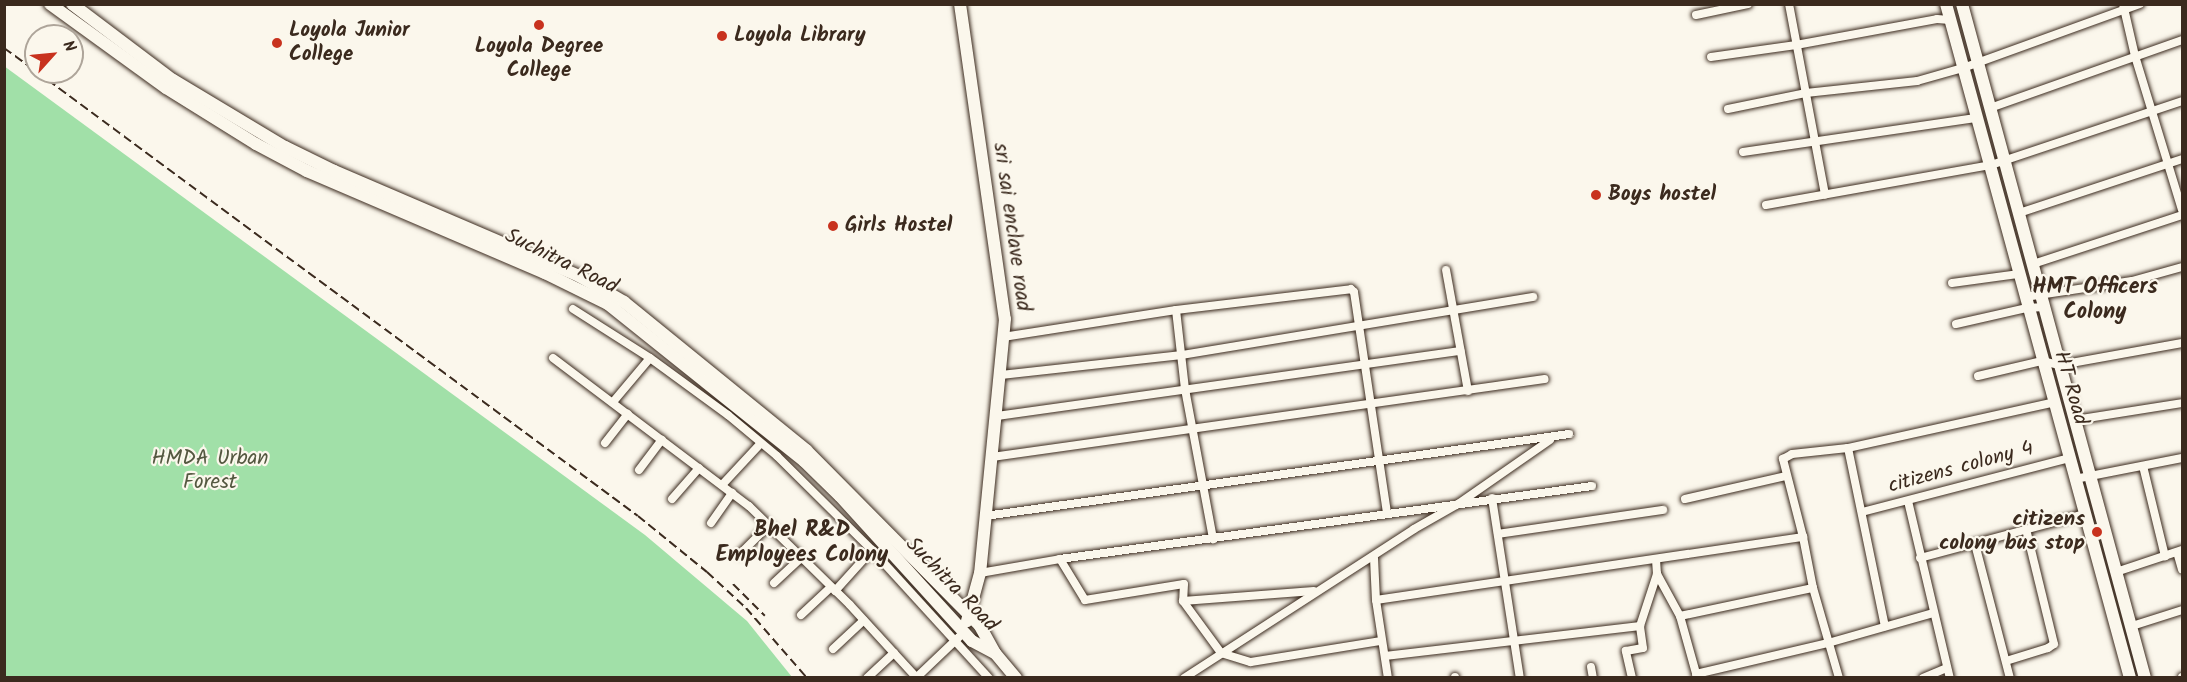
<!DOCTYPE html>
<style>
body{margin:0}
#map{position:relative;width:2187px;height:682px;overflow:hidden;background:#fbf7ec;font-family:Kalam,sans-serif}
div>[style]{position:absolute}
[style*='--x']{left:calc(var(--x)*1px);top:calc(var(--y)*1px);width:calc(var(--w)*1px);rotate:calc(var(--a)*1deg)}
.green>*{inset:0;background:#a1e0a8}
.roads{filter:drop-shadow(0 0 2px #3b2a1e) drop-shadow(0 0 2px #3b2a1e)}
.street>*{height:8px;margin:-4px;padding:0 4px;transform-origin:4px;border-radius:4px;background:#fbf7ec}
.secondary>*{height:12px;margin:-6px;padding:0 6px;transform-origin:6px;border-radius:6px;background:#fbf7ec}
.rail>*{height:2px;margin-top:-1px;transform-origin:0;background:repeating-linear-gradient(90deg,#3b2a1e 0 9px,transparent 0 13.5px)}
.dots>*{width:16px;height:16px;translate:-50% -50%;box-sizing:border-box;border:3px solid #fbf7ec;border-radius:50%}
span{translate:-50% -50%;white-space:nowrap;text-align:center;line-height:1.15;-webkit-text-stroke:4.5px #fbf7ec;paint-order:stroke}
.poi-label{font-size:21px;color:#3b2a1e;font-weight:700}
.left{translate:0 -50%;text-align:left}
.right{translate:-100% -50%;text-align:right}
.street-label{font-size:21px;color:#3b2a1e}
.park-label{font-size:21px;color:#545840}
.neighbourhood-label{font-size:22px;color:#3b2a1e;font-weight:700}
.frame{position:absolute;inset:0;border:6px solid #3b2a1e;pointer-events:none}
.north{position:absolute;left:24px;top:24px;width:60px;height:60px;box-sizing:border-box;background:#fbf7ec;border:2px solid #aea59a;border-radius:50%;rotate:63deg;font-size:16px;font-weight:700;line-height:24px;text-align:center;color:#3b2a1e}
.north::after{content:'';display:block;margin:auto;width:21px;height:27px;background:#c8321e;clip-path:polygon(50% 0,100% 100%,50% 72%,0 100%)}
</style>
<div id="map">
<div class="green">
<i style="clip-path:polygon(4px 66px,645px 535px,747px 621px,792px 677px,5px 677px)"></i>
</div>
<div class="roads">
<div class="street">
<i style="--x:1789;--y:4;--w:194;--a:79.3"></i>
<i style="--x:2123;--y:4;--w:53;--a:77"></i>
<i style="--x:2135;--y:56;--w:161;--a:73"></i>
<i style="--x:1696;--y:15;--w:53;--a:-11.9"></i>
<i style="--x:1711;--y:57;--w:86;--a:-8"></i>
<i style="--x:1796;--y:45;--w:143;--a:-10.4"></i>
<i style="--x:1937;--y:19;--w:13;--a:4"></i>
<i style="--x:1990;--y:108;--w:204;--a:-19.5"></i>
<i style="--x:1728;--y:109;--w:80;--a:-11.6"></i>
<i style="--x:1806;--y:93;--w:112;--a:-6.2"></i>
<i style="--x:1917;--y:81;--w:48;--a:-15.8"></i>
<i style="--x:1963;--y:68;--w:188;--a:-19.9"></i>
<i style="--x:1743;--y:152;--w:235;--a:-8.3"></i>
<i style="--x:1766;--y:205;--w:229;--a:-10.1"></i>
<i style="--x:1991;--y:165;--w:201;--a:-18.5"></i>
<i style="--x:2019;--y:213;--w:172;--a:-18.3"></i>
<i style="--x:2033;--y:264;--w:157;--a:-18.2"></i>
<i style="--x:1446;--y:270;--w:123;--a:79.7"></i>
<i style="--x:1952;--y:283;--w:68;--a:-7.7"></i>
<i style="--x:2025;--y:297;--w:108;--a:-8.5"></i>
<i style="--x:2132;--y:281;--w:52;--a:-15.6"></i>
<i style="--x:573;--y:309;--w:91;--a:32.5"></i>
<i style="--x:650;--y:358;--w:97;--a:36.2"></i>
<i style="--x:728;--y:415;--w:64;--a:39.9"></i>
<i style="--x:777;--y:456;--w:134;--a:44.7"></i>
<i style="--x:872;--y:550;--w:173;--a:47.6"></i>
<i style="--x:1176;--y:310;--w:80;--a:83.5"></i>
<i style="--x:1185;--y:389;--w:153;--a:79.4"></i>
<i style="--x:1956;--y:324;--w:73;--a:-12.7"></i>
<i style="--x:2027;--y:308;--w:17;--a:-3"></i>
<i style="--x:1003;--y:337;--w:175;--a:-8.9"></i>
<i style="--x:1176;--y:310;--w:176;--a:-6.8"></i>
<i style="--x:1351;--y:289;--w:4;--a:45"></i>
<i style="--x:1354;--y:292;--w:223;--a:81.5"></i>
<i style="--x:553;--y:358;--w:246;--a:37.1"></i>
<i style="--x:749;--y:506;--w:141;--a:44.4"></i>
<i style="--x:850;--y:605;--w:99;--a:47.5"></i>
<i style="--x:1001;--y:375;--w:182;--a:-6.3"></i>
<i style="--x:1182;--y:355;--w:356;--a:-9.4"></i>
<i style="--x:1978;--y:376;--w:66;--a:-13.2"></i>
<i style="--x:2042;--y:361;--w:18;--a:13"></i>
<i style="--x:2060;--y:365;--w:124;--a:-10.2"></i>
<i style="--x:613;--y:402;--w:57;--a:-49.9"></i>
<i style="--x:997;--y:416;--w:468;--a:-8"></i>
<i style="--x:2075;--y:420;--w:108;--a:-9"></i>
<i style="--x:605;--y:443;--w:37;--a:-52"></i>
<i style="--x:1848;--y:448;--w:182;--a:78.3"></i>
<i style="--x:992;--y:457;--w:558;--a:-8.03"></i>
<i style="--x:2143;--y:466;--w:93;--a:76.3"></i>
<i style="--x:639;--y:470;--w:38;--a:-53"></i>
<i style="--x:2075;--y:479;--w:109;--a:-11.1"></i>
<i style="--x:722;--y:485;--w:57;--a:-47.1"></i>
<i style="--x:1492;--y:498;--w:182;--a:81.2"></i>
<i style="--x:672;--y:499;--w:41;--a:-48.9"></i>
<i style="--x:1685;--y:499;--w:104;--a:-12.8"></i>
<i style="--x:1908;--y:501;--w:182;--a:76.7"></i>
<i style="--x:1862;--y:512;--w:214;--a:-14.6"></i>
<i style="--x:985;--y:516;--w:590;--a:-7.99"></i>
<i style="--x:711;--y:523;--w:37;--a:-55"></i>
<i style="--x:1498;--y:534;--w:167;--a:-8.3"></i>
<i style="--x:1975;--y:544;--w:138;--a:75.4"></i>
<i style="--x:2177;--y:552;--w:18;--a:74"></i>
<i style="--x:740;--y:554;--w:40;--a:-45"></i>
<i style="--x:1374;--y:558;--w:42;--a:87.3"></i>
<i style="--x:1376;--y:600;--w:79;--a:81.3"></i>
<i style="--x:1920;--y:558;--w:170;--a:-15"></i>
<i style="--x:1060;--y:559;--w:48;--a:58.6"></i>
<i style="--x:1085;--y:600;--w:100;--a:-9.2"></i>
<i style="--x:1184;--y:584;--w:17;--a:93"></i>
<i style="--x:1183;--y:601;--w:64;--a:53.8"></i>
<i style="--x:1221;--y:653;--w:31;--a:17"></i>
<i style="--x:1251;--y:662;--w:132;--a:-9.2"></i>
<i style="--x:2116;--y:572;--w:70;--a:-18.4"></i>
<i style="--x:980;--y:573;--w:81;--a:-9.9"></i>
<i style="--x:1060;--y:559;--w:537;--a:-7.81"></i>
<i style="--x:1657;--y:574;--w:48;--a:61.3"></i>
<i style="--x:1680;--y:616;--w:63;--a:74.4"></i>
<i style="--x:774;--y:583;--w:37;--a:-43"></i>
<i style="--x:835;--y:591;--w:55;--a:-47.9"></i>
<i style="--x:1376;--y:600;--w:432;--a:-8.4"></i>
<i style="--x:1183;--y:601;--w:131;--a:-4.4"></i>
<i style="--x:801;--y:615;--w:41;--a:-43"></i>
<i style="--x:1680;--y:616;--w:136;--a:-11.9"></i>
<i style="--x:2132;--y:626;--w:52;--a:-17.7"></i>
<i style="--x:833;--y:649;--w:42;--a:-43.1"></i>
<i style="--x:1385;--y:656;--w:257;--a:-6.7"></i>
<i style="--x:2006;--y:661;--w:44;--a:-17.2"></i>
<i style="--x:2048;--y:648;--w:7;--a:-34"></i>
<i style="--x:2054;--y:644;--w:118;--a:-103.7"></i>
<i style="--x:1591;--y:667;--w:11;--a:80"></i>
<i style="--x:1696;--y:674;--w:136;--a:-13.2"></i>
<i style="--x:1828;--y:643;--w:109;--a:-15.9"></i>
<i style="--x:917;--y:677;--w:58;--a:-43.6"></i>
<i style="--x:1455;--y:677;--w:1;--a:90"></i>
<i style="--x:867;--y:678;--w:37;--a:-43"></i>
<i style="--x:1184;--y:678;--w:274;--a:-32.9"></i>
<i style="--x:1414;--y:529;--w:51;--a:-29.6"></i>
<i style="--x:1458;--y:504;--w:112;--a:-34.8"></i>
<i style="--x:1632;--y:678;--w:28;--a:-103"></i>
<i style="--x:1626;--y:651;--w:17;--a:-10"></i>
<i style="--x:1643;--y:648;--w:22;--a:-98"></i>
<i style="--x:1640;--y:626;--w:55;--a:-71.9"></i>
<i style="--x:1657;--y:574;--w:14;--a:-94"></i>
<i style="--x:1839;--y:678;--w:94;--a:-106.1"></i>
<i style="--x:1813;--y:588;--w:52;--a:-101.1"></i>
<i style="--x:1803;--y:537;--w:81;--a:-104.4"></i>
<i style="--x:1783;--y:459;--w:10;--a:-29"></i>
<i style="--x:1792;--y:454;--w:56;--a:-6.1"></i>
<i style="--x:1848;--y:448;--w:212;--a:-12.5"></i>
<i style="--x:1923;--y:678;--w:26;--a:-23"></i>
<i style="--x:2182;--y:678;--w:1;--a:-90"></i>
</div>
<div class="secondary">
<i style="--x:50;--y:4;--w:143;--a:35.9"></i>
<i style="--x:166;--y:88;--w:106;--a:31.9"></i>
<i style="--x:256;--y:144;--w:58;--a:27.9"></i>
<i style="--x:307;--y:171;--w:259;--a:23.2"></i>
<i style="--x:545;--y:273;--w:70;--a:26.2"></i>
<i style="--x:608;--y:304;--w:251;--a:38.7"></i>
<i style="--x:804;--y:461;--w:50;--a:44.2"></i>
<i style="--x:840;--y:496;--w:196;--a:47.7"></i>
<i style="--x:972;--y:641;--w:26;--a:28"></i>
<i style="--x:72;--y:4;--w:126;--a:37"></i>
<i style="--x:173;--y:80;--w:131;--a:30.9"></i>
<i style="--x:285;--y:147;--w:55;--a:26.1"></i>
<i style="--x:334;--y:171;--w:267;--a:23.2"></i>
<i style="--x:579;--y:276;--w:52;--a:30"></i>
<i style="--x:624;--y:302;--w:235;--a:39.1"></i>
<i style="--x:806;--y:450;--w:247;--a:45.3"></i>
<i style="--x:980;--y:626;--w:31;--a:61"></i>
<i style="--x:995;--y:653;--w:33;--a:50"></i>
<i style="--x:960;--y:4;--w:318;--a:81.9"></i>
<i style="--x:1005;--y:319;--w:255;--a:95.6"></i>
<i style="--x:980;--y:573;--w:50;--a:105.2"></i>
<i style="--x:1946;--y:4;--w:699;--a:74.73"></i>
<i style="--x:1962;--y:4;--w:698;--a:74.81"></i>
</div>
</div>
<div class="rail">
<i style="--x:4;--y:48;--w:39;--a:36"></i>
<i style="--x:37;--y:72;--w:747;--a:36.46"></i>
<i style="--x:638;--y:516;--w:89;--a:39.1"></i>
<i style="--x:707;--y:572;--w:53;--a:42.7"></i>
<i style="--x:746;--y:608;--w:93;--a:48.9"></i>
<i style="--x:733;--y:584;--w:45;--a:45"></i>
</div>
<div class="dots">
<i style="left:539px;top:25px;background:#c8321e"></i>
<i style="left:722px;top:36px;background:#c8321e"></i>
<i style="left:277px;top:43px;background:#c8321e"></i>
<i style="left:1596px;top:195px;background:#c8321e"></i>
<i style="left:833px;top:226px;background:#c8321e"></i>
<i style="left:2097px;top:532px;background:#c8321e"></i>
</div>
<div class="poi-label">
<span class="left" style="left:289px;top:43px">Loyola Junior<br>College</span>
<span class="left" style="left:734px;top:36px">Loyola Library</span>
<span style="left:539px;top:59px">Loyola Degree<br>College</span>
<span class="left" style="left:1608px;top:195px">Boys hostel</span>
<span class="left" style="left:845px;top:226px">Girls Hostel</span>
<span class="right" style="left:2085px;top:532px">citizens<br>colony bus stop</span>
</div>
<div class="street-label">
<span style="left:1011px;top:227px;rotate:82deg">sri sai enclave road</span>
<span style="left:561px;top:262px;rotate:26deg">Suchitra Road</span>
<span style="left:2070px;top:388px;rotate:74deg">HT Road</span>
<span style="left:1961px;top:468px;rotate:-15deg">citizens colony 4</span>
<span style="left:951px;top:585px;rotate:46deg">Suchitra Road</span>
</div>
<div class="park-label">
<span style="left:210px;top:471px">HMDA Urban<br>Forest</span>
</div>
<div class="neighbourhood-label">
<span style="left:2095px;top:300px">HMT Officers<br>Colony</span>
<span style="left:802px;top:543px">Bhel R&amp;D<br>Employees Colony</span>
</div>
<div class="frame"></div>
<div class="north">N</div>
</div>
